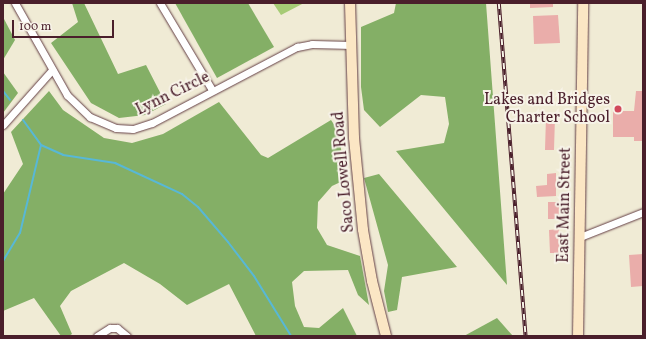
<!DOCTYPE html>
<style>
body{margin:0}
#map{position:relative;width:646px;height:339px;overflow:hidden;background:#f0ebd5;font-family:Vollkorn,serif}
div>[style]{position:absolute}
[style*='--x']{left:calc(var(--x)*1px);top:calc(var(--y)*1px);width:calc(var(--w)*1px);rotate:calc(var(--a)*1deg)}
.green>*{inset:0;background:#a6cb75}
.forest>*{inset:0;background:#84af66}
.stream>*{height:2px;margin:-1px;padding:0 1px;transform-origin:1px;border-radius:1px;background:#58b8d6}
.building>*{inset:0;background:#eaadaa}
.roads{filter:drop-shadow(0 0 1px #633e44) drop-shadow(0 0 1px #633e44)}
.street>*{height:7px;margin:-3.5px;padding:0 3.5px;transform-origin:3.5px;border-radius:3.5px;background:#fff}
.secondary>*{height:10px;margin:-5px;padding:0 5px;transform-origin:5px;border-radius:5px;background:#fbe6c4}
.rail>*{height:3.5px;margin-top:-1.75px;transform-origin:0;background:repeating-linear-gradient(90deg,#f7f3e8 0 6px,#4a1f2b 0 12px);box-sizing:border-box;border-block:1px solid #4a1f2b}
.dots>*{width:11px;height:11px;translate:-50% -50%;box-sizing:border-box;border:2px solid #f7f3e8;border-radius:50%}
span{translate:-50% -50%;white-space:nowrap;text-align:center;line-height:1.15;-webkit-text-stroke:4px #f7f3e8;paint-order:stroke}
.street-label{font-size:16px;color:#4a1f2b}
.poi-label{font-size:16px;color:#4a1f2b}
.right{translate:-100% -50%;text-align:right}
.frame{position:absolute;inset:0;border:4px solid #4a1f2b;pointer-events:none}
.scale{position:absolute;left:12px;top:20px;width:102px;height:18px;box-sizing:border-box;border:2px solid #4a1f2b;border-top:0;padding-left:5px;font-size:12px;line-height:14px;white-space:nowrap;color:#4a1f2b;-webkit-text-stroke:3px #f7f3e8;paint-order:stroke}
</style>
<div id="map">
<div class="green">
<i style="clip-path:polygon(273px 3px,304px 3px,281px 15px)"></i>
</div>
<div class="forest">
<i style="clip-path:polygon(72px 3px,84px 3px,118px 74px,146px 65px,166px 104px,145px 115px,119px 118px,91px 103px,51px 43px,78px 22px)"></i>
<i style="clip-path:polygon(175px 3px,248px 3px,274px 47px,217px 78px)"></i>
<i style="clip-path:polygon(396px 3px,486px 3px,507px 285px,396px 151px,444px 143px,449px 124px,445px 97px,421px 95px,380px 127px,364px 110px,361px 87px,361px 27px,394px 13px)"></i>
<i style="clip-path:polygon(3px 17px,15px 40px,3px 60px)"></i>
<i style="clip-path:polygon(3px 72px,18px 93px,3px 113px)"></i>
<i style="clip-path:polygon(49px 91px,63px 110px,104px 138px,132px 143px,163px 134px,219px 102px,261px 155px,268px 158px,331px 120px,337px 129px,347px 179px,332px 186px,318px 202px,317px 228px,327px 245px,360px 256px,369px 305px,358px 295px,348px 270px,304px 271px,292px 282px,295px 306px,304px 327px,319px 328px,343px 308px,357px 336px,256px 336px,229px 284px,187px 305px,160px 284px,124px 263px,71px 291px,60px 306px,72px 334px,69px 336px,61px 336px,34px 298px,3px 311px,3px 194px,23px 164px,11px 132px)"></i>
<i style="clip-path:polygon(379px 174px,457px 267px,402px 277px,397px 310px,388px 312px,384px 291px,388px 265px,364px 178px)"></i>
<i style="clip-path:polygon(497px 318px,513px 336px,464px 336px)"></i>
</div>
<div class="stream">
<i style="--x:3;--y:91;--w:11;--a:52"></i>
<i style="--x:23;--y:120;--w:31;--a:54"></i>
<i style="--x:41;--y:145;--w:24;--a:24"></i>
<i style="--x:63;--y:155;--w:53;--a:8.7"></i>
<i style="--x:115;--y:163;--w:74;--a:24.8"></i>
<i style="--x:182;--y:194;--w:21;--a:39"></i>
<i style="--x:198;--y:207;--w:46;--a:49.4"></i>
<i style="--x:228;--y:242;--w:43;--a:52.6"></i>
<i style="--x:254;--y:276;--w:70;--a:58.3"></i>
<i style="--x:3;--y:261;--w:33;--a:-59"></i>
<i style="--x:20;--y:233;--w:90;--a:-76.6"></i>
</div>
<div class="building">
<i style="clip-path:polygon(530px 3px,553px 3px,553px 7px,530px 8px)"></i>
<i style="clip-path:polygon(558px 15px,560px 43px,534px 44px,533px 16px)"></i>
<i style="clip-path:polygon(636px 91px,643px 91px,643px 141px,634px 141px,634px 137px,613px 137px,613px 111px,634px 111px)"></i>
<i style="clip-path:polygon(546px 117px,555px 117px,554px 150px,545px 150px)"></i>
<i style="clip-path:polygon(556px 173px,556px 196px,537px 197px,536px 186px,547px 185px,547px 174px)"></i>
<i style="clip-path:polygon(548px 202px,559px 202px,559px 219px,548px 219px)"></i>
<i style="clip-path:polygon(559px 229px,560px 253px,550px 253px,549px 230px)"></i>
<i style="clip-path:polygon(643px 254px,643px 286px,631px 287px,629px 255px)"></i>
</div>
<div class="roads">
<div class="street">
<i style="--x:15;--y:3;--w:106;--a:60.5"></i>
<i style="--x:67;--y:95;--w:32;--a:44"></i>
<i style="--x:90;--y:117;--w:28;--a:23"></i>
<i style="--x:116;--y:128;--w:17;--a:3"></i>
<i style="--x:133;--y:129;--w:20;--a:-18"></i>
<i style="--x:152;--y:123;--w:164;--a:-27.7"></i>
<i style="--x:297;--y:47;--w:15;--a:-11"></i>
<i style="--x:312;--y:44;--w:40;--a:1.4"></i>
<i style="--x:160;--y:3;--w:101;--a:59.1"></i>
<i style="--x:3;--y:125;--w:74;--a:-48.3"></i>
<i style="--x:580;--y:237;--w:68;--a:-21.6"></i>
<i style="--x:97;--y:336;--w:15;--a:-32"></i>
<i style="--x:110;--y:328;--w:7;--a:0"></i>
<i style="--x:117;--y:328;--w:13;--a:39"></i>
</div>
<div class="secondary">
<i style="--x:350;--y:3;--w:135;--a:88.3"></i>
<i style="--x:354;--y:138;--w:92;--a:84.4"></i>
<i style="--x:363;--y:230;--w:52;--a:80"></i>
<i style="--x:372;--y:281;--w:57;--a:75.7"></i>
<i style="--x:578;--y:336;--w:333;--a:-89.1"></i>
</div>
</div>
<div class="rail">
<i style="--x:499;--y:3;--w:334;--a:85.4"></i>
</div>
<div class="dots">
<i style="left:618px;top:109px;background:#d1495b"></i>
</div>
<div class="street-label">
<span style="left:173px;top:94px;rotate:-26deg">Lynn Circle</span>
<span style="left:344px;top:172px;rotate:-95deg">Saco Lowell Road</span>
<span style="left:565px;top:205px;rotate:-89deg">East Main Street</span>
</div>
<div class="poi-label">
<span class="right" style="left:610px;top:109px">Lakes and Bridges<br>Charter School</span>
</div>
<div class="frame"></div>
<div class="scale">100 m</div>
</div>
